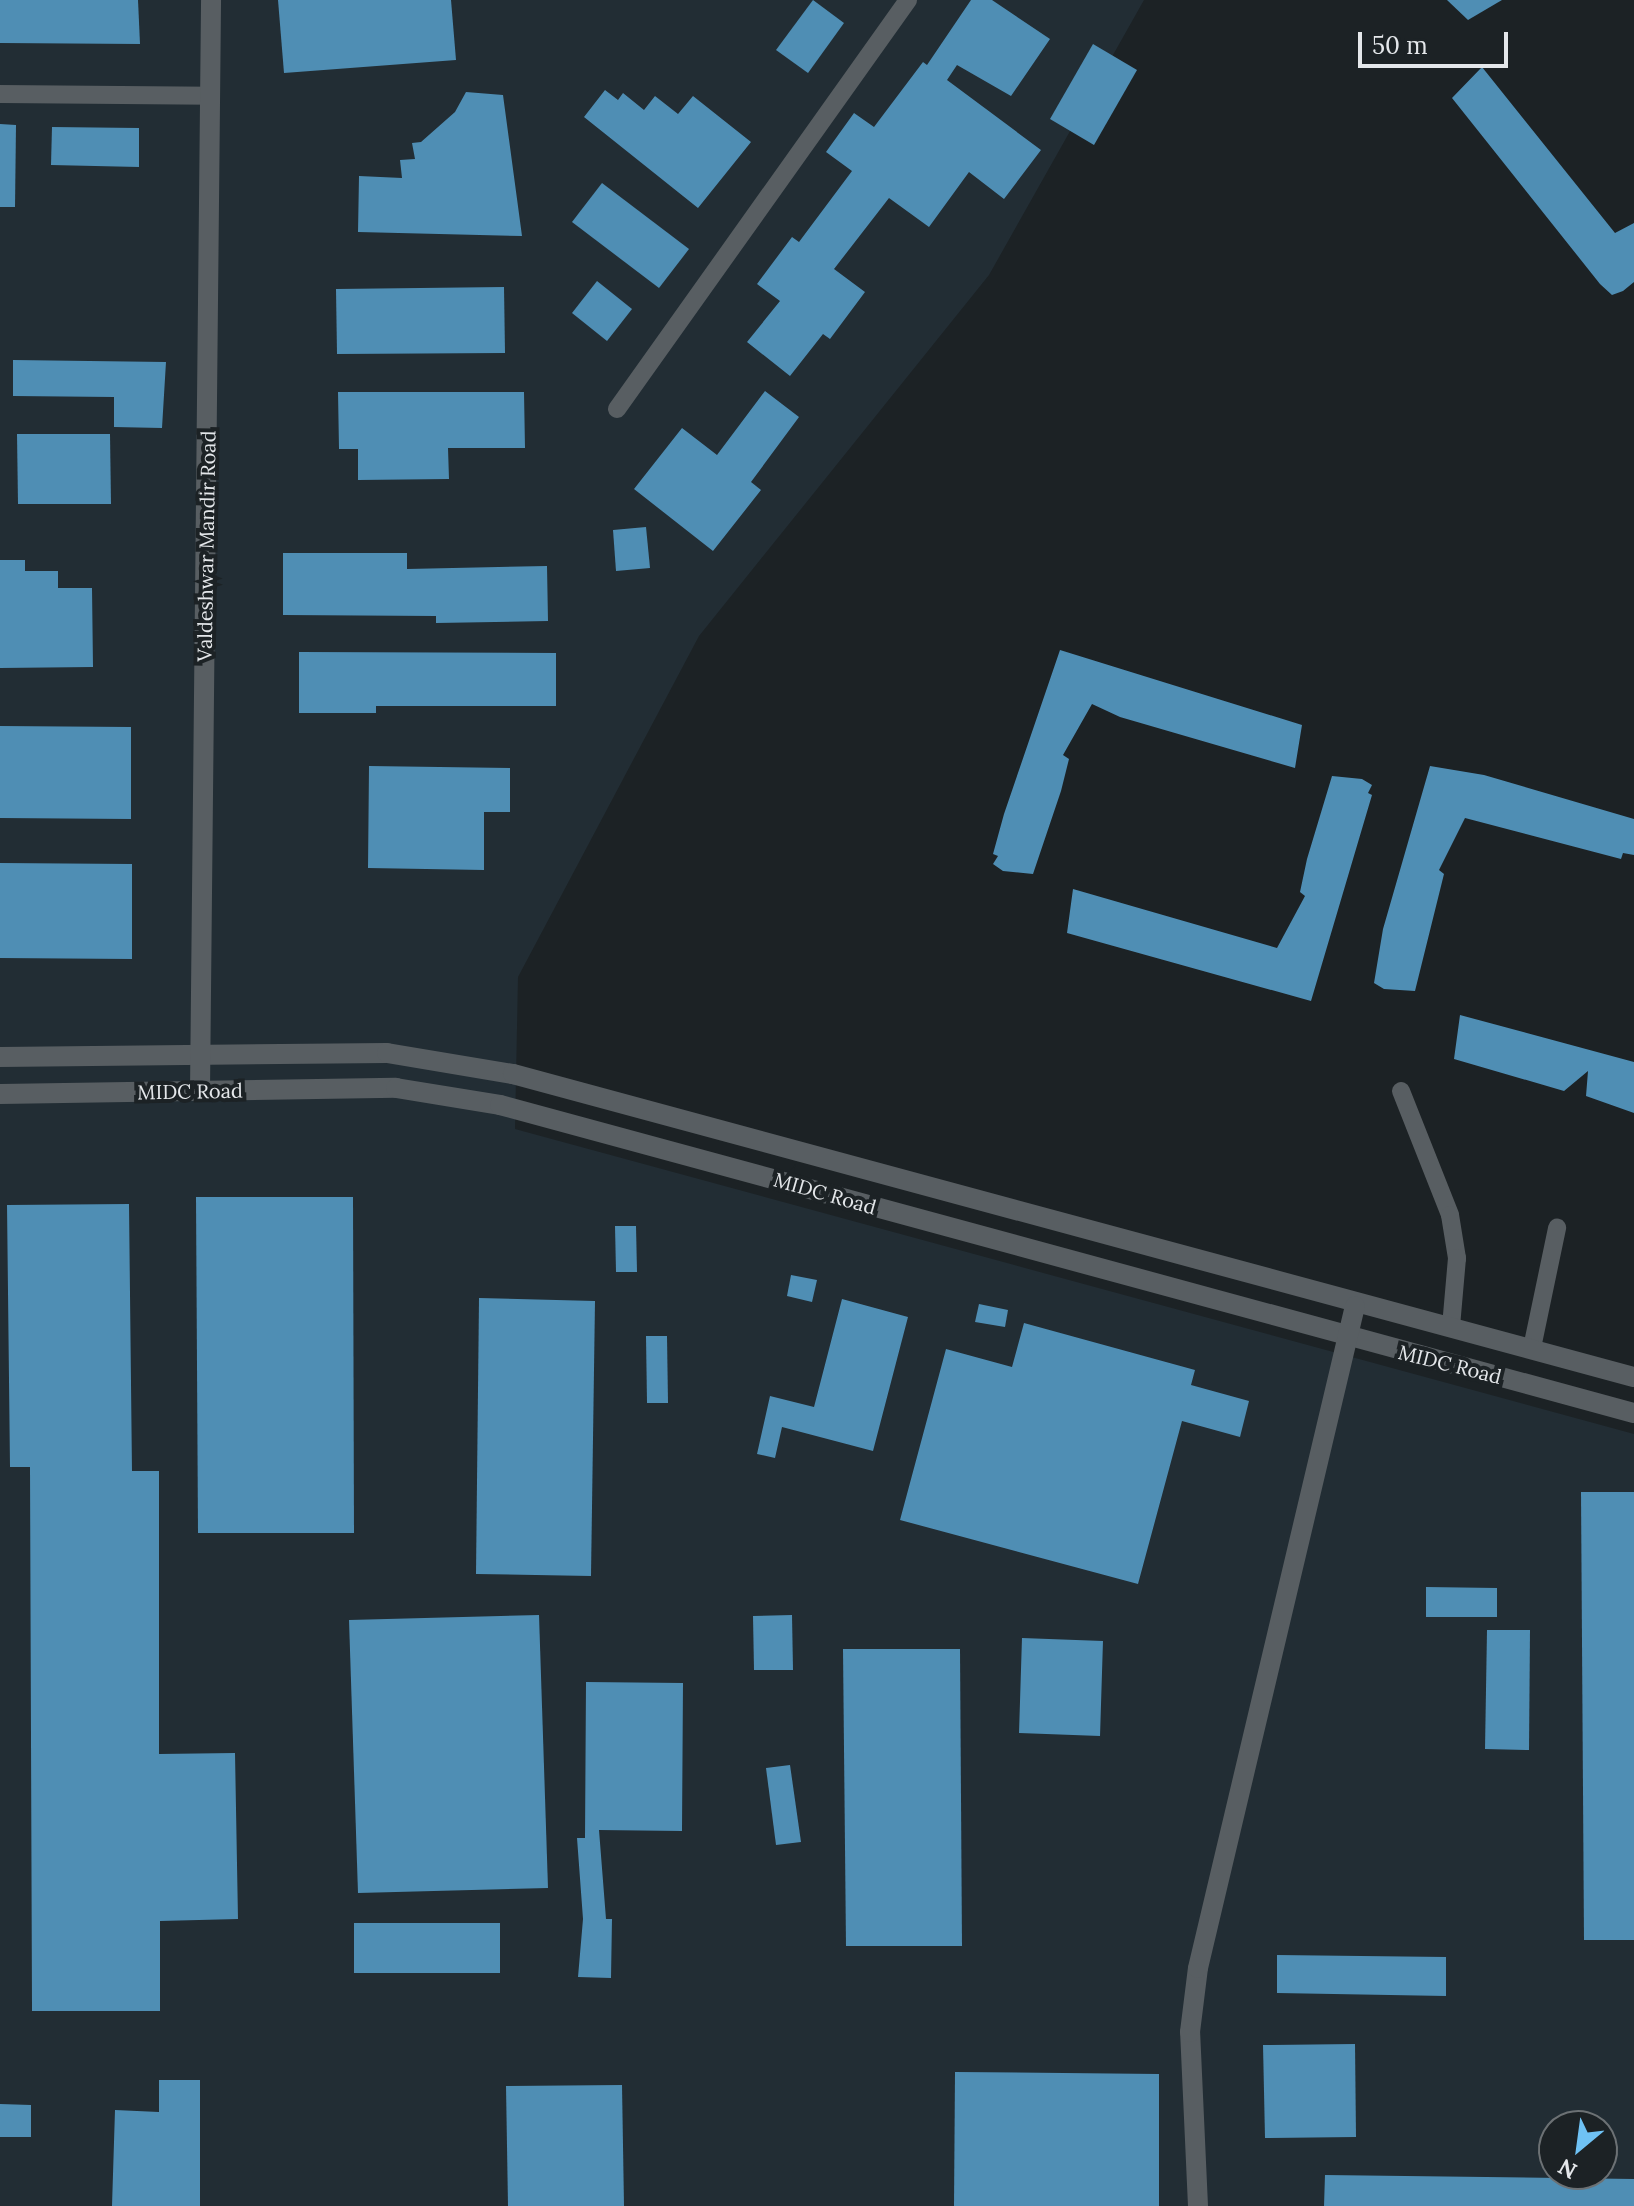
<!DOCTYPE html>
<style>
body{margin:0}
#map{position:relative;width:1634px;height:2206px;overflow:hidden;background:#1c2225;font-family:Lora,serif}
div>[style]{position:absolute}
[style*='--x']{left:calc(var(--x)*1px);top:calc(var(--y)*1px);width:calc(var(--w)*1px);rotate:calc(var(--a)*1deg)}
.built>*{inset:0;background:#222d34}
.building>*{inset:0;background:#4f8eb4}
.street>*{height:18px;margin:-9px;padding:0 9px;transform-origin:9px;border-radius:9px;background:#585e62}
.secondary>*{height:20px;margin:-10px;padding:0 10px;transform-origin:10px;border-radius:10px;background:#585e62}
span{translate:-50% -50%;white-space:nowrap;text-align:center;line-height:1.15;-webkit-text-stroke:8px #1c2225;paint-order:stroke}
.street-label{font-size:20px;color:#e4e7ea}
.north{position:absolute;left:1538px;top:2110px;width:80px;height:80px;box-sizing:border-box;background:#1c2225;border:2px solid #6c7174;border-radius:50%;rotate:209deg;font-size:22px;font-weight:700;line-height:32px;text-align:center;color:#e4e7ea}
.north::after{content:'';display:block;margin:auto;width:28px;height:36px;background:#6fc2f4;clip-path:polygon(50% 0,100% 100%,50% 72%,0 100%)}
.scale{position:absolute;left:1358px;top:32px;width:150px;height:36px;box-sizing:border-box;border:4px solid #e4e7ea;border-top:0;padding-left:10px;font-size:24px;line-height:28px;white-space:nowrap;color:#e4e7ea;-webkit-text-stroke:6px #1c2225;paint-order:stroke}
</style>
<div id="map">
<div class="built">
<i style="clip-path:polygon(evenodd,0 0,1144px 0,989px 275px,699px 636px,518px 977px,515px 1129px,1634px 1434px,1634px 2206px,0 2206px,0 0,1554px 2126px,1602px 2126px,1602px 2174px,1554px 2174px,1554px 2126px)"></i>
</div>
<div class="building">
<i style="clip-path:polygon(0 0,138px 0,140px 44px,0 43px)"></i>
<i style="clip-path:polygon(278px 0,451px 0,456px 60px,284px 73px)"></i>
<i style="clip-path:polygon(813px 0,844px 23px,808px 73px,776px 50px)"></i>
<i style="clip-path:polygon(971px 0,992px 0,1050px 39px,1011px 96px,957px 65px,947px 80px,1041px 150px,1004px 199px,969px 172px,929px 227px,889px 198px,834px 269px,865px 292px,830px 339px,823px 334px,790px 376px,747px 342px,780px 301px,757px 284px,792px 237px,799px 242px,852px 171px,826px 152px,854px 113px,874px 127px,923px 62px,927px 65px)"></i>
<i style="clip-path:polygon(1447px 0,1502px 0,1468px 20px)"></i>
<i style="clip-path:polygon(1093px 44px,1137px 70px,1094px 145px,1050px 119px)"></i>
<i style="clip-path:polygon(1482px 67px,1615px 233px,1634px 223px,1634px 282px,1623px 291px,1612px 295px,1600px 284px,1452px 98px)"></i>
<i style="clip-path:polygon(605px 90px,618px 100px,623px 93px,644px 110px,655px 96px,678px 114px,693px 96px,751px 142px,698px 208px,584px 117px)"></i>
<i style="clip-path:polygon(466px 92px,503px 95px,522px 236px,358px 232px,359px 176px,402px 178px,400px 160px,415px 159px,412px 143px,421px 142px,455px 112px)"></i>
<i style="clip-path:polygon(0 124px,16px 125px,15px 207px,0 207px)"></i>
<i style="clip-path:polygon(52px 127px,139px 128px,139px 167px,51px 165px)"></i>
<i style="clip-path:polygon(602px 183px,689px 249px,659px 288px,572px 222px)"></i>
<i style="clip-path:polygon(597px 281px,632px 309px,607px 341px,572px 313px)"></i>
<i style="clip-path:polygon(504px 287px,505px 353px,337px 354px,336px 289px)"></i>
<i style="clip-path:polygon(13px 360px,166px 362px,162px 428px,114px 427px,114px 397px,13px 396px)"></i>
<i style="clip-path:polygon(765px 391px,799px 417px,751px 482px,761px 490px,713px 551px,634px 489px,682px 428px,717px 455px)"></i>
<i style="clip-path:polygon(338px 392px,524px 392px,525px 448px,448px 448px,449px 479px,358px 480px,358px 449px,339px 449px)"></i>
<i style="clip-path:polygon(17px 434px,110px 434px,111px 504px,18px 504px)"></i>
<i style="clip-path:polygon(646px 527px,650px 568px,616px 571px,613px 530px)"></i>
<i style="clip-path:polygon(283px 553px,407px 553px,407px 569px,547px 566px,548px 621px,436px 623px,436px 616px,283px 615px)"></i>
<i style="clip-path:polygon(0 560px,25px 560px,25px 571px,58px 571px,58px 588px,92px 588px,93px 667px,0 668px)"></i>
<i style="clip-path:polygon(1060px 650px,1302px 725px,1295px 768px,1120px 717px,1092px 704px,1063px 755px,1069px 759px,1061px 791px,1033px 874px,1003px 871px,993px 864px,998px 856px,993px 854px,1004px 814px)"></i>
<i style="clip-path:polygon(299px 652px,556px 653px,556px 706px,376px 706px,376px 713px,299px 713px)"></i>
<i style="clip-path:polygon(0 726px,131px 727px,131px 819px,0 818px)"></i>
<i style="clip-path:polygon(369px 766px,510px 768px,510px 812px,484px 812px,484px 870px,368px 868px)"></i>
<i style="clip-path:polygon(1430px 766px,1484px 775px,1634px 819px,1634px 855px,1623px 853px,1621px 859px,1465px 818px,1439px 870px,1444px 874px,1415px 991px,1384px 989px,1374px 983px,1383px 929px)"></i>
<i style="clip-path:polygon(1332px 776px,1362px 779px,1372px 785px,1368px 793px,1372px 795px,1311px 1001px,1067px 933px,1073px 889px,1277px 948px,1305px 896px,1300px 892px,1307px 859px)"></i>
<i style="clip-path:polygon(0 863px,132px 864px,132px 959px,0 958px)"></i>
<i style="clip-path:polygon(1460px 1015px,1634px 1062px,1634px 1113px,1586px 1096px,1588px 1071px,1564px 1091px,1454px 1059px)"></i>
<i style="clip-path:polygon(196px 1197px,353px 1197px,354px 1533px,198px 1533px)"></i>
<i style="clip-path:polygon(129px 1204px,132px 1471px,159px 1471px,159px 1754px,235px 1753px,238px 1919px,160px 1921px,160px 2011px,32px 2011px,30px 1467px,10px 1467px,7px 1205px)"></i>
<i style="clip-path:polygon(615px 1226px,636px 1226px,637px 1272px,616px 1272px)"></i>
<i style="clip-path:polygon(791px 1275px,817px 1280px,812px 1302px,787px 1296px)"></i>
<i style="clip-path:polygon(479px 1298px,595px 1301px,591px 1576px,476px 1574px)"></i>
<i style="clip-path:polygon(842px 1299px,908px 1317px,873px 1451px,782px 1427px,775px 1458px,757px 1454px,770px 1396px,814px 1407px)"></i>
<i style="clip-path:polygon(979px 1304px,1008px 1310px,1005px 1327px,975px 1322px)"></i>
<i style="clip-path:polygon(1024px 1323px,1195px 1370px,1191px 1385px,1249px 1401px,1240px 1437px,1182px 1421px,1138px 1584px,900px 1520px,946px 1349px,1012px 1367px)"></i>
<i style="clip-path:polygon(646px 1336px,667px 1336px,668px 1403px,647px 1403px)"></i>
<i style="clip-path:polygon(1581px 1492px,1634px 1492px,1634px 1940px,1584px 1940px)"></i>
<i style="clip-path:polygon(1426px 1587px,1497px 1588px,1497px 1617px,1426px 1617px)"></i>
<i style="clip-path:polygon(539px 1615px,548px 1888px,358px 1893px,349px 1620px)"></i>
<i style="clip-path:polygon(792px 1615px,793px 1670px,754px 1670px,753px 1616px)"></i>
<i style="clip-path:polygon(1487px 1630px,1530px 1630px,1529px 1750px,1485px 1749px)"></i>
<i style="clip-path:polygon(1022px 1638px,1103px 1641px,1100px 1736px,1019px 1733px)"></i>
<i style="clip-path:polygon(843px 1649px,960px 1649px,962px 1946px,846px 1946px)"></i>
<i style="clip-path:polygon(586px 1682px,683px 1683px,682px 1831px,599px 1830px,606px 1919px,612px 1919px,611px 1978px,578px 1977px,583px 1919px,577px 1838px,585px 1838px)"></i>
<i style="clip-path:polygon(790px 1765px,801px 1842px,776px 1845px,766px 1768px)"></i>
<i style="clip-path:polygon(354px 1923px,500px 1923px,500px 1973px,354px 1973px)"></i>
<i style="clip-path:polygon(1277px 1955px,1446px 1957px,1446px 1996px,1277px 1993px)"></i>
<i style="clip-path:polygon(1355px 2044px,1356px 2137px,1265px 2138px,1263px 2045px)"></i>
<i style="clip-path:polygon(955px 2072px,1159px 2074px,1159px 2206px,954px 2206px)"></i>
<i style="clip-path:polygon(159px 2080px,200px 2080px,200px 2206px,112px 2206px,115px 2110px,159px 2112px)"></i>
<i style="clip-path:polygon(622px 2085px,624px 2206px,508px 2206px,506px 2086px)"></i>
<i style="clip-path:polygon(0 2104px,31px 2105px,31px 2137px,0 2137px)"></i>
<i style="clip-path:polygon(1325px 2175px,1634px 2179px,1634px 2206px,1324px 2206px)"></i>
</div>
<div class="street">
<i style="--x:0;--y:94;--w:211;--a:0.5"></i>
<i style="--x:617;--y:409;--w:502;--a:-54.57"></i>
<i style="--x:1401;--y:1091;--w:133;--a:68.4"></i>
<i style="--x:1450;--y:1215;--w:44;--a:80.8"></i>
<i style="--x:1457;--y:1258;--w:69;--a:95"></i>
<i style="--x:1532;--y:1348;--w:123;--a:-78.2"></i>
</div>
<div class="secondary">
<i style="--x:0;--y:1057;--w:387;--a:-0.6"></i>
<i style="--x:387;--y:1053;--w:128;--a:9.5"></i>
<i style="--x:513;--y:1074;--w:1161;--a:15.13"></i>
<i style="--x:200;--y:1091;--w:1091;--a:-89.42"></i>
<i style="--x:0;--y:1094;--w:396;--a:-0.9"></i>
<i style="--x:396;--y:1088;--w:105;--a:9.3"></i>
<i style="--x:500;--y:1105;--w:1175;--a:15.2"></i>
<i style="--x:1198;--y:2206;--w:174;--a:-92.6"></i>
<i style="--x:1190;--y:2032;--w:64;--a:-82.9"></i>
<i style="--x:1198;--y:1968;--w:680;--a:-76.66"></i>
</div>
<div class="street-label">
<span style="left:206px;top:546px;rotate:-89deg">Valdeshwar Mandir Road</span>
<span style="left:190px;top:1091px;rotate:-1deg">MIDC Road</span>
<span style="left:825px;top:1193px;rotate:16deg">MIDC Road</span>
<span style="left:1450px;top:1364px;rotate:14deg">MIDC Road</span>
</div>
<div class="north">N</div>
<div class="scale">50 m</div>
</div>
